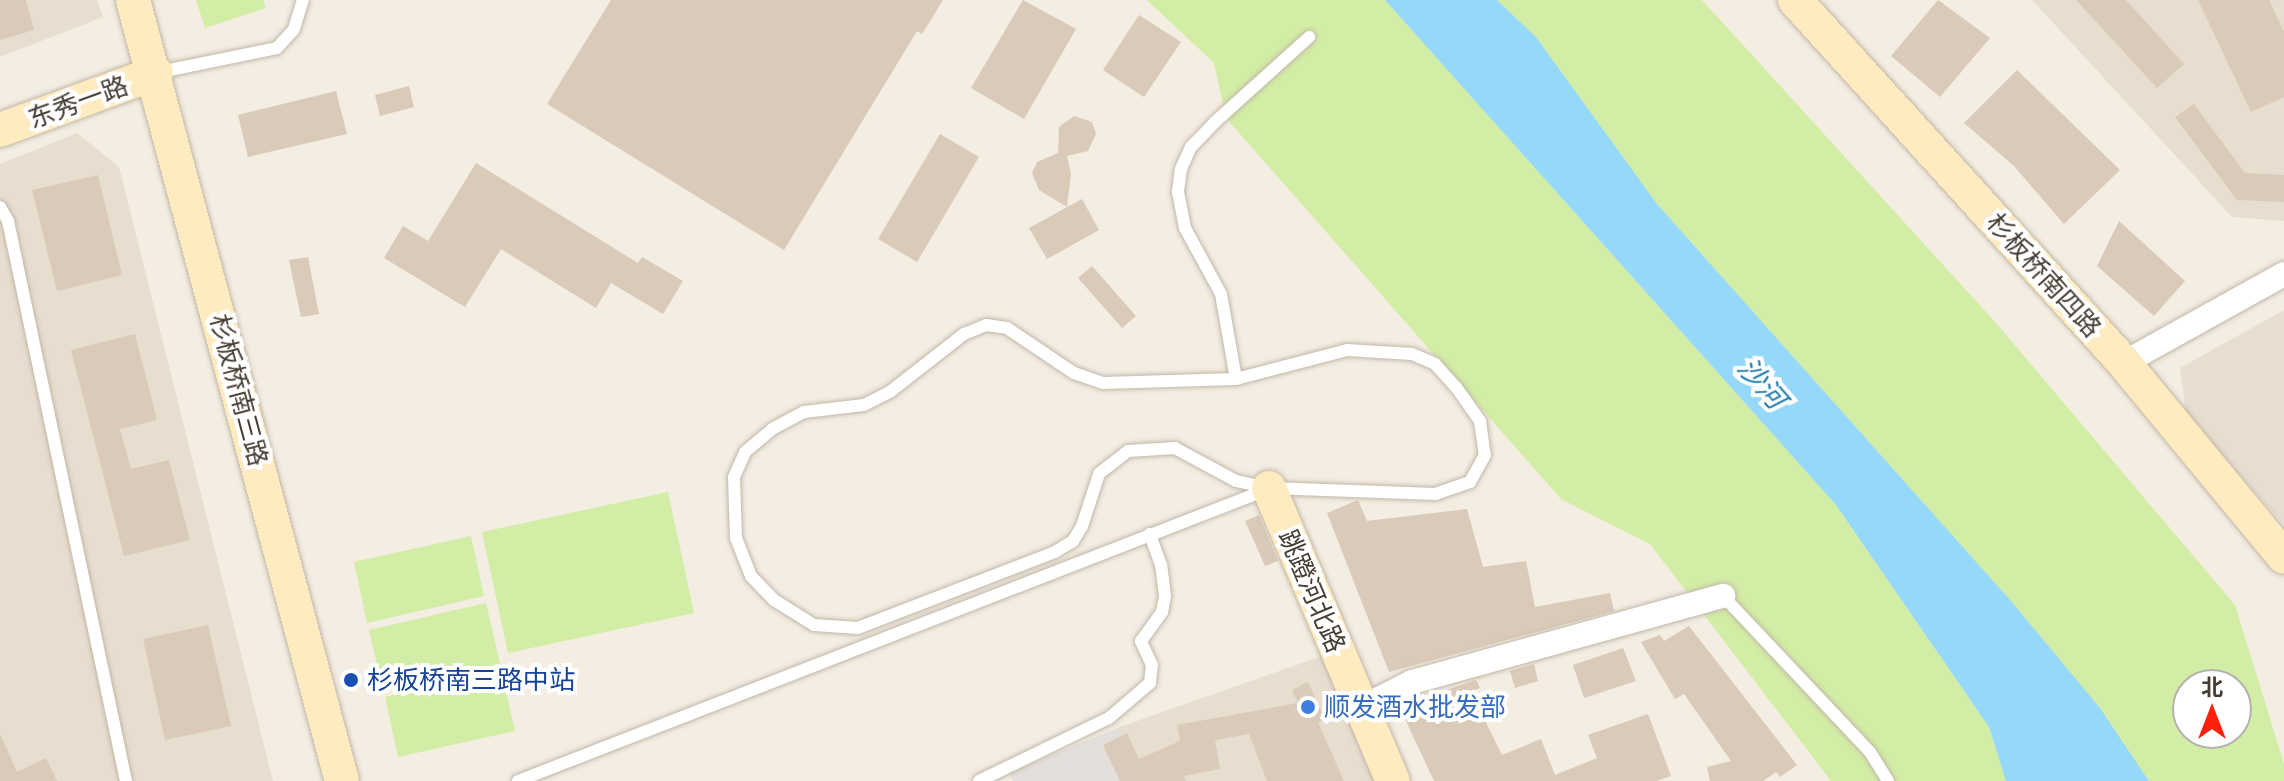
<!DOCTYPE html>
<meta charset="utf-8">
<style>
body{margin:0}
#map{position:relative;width:2284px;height:781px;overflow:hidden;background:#f3ede2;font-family:"Public Sans","Noto Sans SC",sans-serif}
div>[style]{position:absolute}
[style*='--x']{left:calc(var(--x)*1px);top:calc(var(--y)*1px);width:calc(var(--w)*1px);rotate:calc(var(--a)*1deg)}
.residential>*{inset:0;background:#e8decf}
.green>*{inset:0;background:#d2eda5}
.parking>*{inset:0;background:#e3dfdb}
.water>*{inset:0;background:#96d8f8}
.building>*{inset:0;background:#d9cab9}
.roads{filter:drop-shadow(0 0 2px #c2b7a7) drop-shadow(0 0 2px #c2b7a7)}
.lane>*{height:12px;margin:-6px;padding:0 6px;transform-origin:6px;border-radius:6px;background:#fff}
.street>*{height:24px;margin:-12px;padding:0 12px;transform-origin:12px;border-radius:12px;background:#fff}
.secondary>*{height:34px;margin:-17px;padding:0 17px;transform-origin:17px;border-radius:17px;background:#ffebc0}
.dots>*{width:22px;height:22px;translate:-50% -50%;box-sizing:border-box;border:4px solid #fff;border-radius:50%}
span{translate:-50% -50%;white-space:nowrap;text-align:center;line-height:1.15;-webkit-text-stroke:8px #fff;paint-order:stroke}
.street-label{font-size:26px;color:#453c32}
.transit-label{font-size:26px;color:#164399}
.left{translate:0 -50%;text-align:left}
.shop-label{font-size:26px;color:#366cbe}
.water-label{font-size:28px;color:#1e7bac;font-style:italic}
.north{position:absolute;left:2172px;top:669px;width:80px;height:80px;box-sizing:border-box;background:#fff;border:2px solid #b5b1ad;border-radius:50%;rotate:0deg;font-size:22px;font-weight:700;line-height:32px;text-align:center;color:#453c32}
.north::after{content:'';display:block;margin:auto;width:28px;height:36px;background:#ff1f0d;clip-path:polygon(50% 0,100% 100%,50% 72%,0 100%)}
</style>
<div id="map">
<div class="residential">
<i style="clip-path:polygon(0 0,97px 0,103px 17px,0 57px)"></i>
<i style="clip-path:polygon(2032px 0,2284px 0,2284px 221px,2232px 217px)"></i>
<i style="clip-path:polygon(77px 133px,119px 167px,273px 781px,0 781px,0 164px)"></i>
<i style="clip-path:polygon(2284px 310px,2284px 525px,2186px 414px,2180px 368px)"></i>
<i style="clip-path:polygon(1325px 655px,1380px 781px,1140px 781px,1117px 728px)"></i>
</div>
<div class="green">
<i style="clip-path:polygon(196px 0,263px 0,266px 8px,205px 28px)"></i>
<i style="clip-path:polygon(1147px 0,1385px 0,1836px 505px,1989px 727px,2006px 781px,1831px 781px,1650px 544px,1561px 499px,1226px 118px,1214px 63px)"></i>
<i style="clip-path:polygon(evenodd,1497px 0,1702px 0,1996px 323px,2235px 605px,2284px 764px,2284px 781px,2149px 781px,2100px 708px,2011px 601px,1657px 204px,1536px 37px,1497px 0,2188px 685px,2236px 685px,2236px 733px,2188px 733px,2188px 685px)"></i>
<i style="clip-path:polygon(668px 492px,694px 613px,508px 653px,482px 532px)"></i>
<i style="clip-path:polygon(471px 536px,484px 596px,367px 623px,354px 562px)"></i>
<i style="clip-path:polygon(486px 603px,500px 664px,383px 690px,369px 630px)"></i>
<i style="clip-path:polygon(501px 670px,515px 731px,398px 757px,385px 697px)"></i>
</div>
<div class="parking">
<i style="clip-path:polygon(1117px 728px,1140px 781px,1013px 781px,1009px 773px)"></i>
</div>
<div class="water">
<i style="clip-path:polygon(1385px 0,1497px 0,1536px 37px,1657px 204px,2011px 601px,2100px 708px,2149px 781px,2006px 781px,1989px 727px,1836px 505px)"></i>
</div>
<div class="building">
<i style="clip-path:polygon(0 0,26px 0,34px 30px,0 40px)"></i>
<i style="clip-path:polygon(611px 0,943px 0,922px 34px,917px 31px,784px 250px,547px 104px)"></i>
<i style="clip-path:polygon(1023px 0,1076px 29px,1024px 119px,971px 88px)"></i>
<i style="clip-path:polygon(1938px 0,1990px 38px,1940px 97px,1891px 56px)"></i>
<i style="clip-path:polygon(2076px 0,2126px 0,2184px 64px,2157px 88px)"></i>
<i style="clip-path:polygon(2198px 0,2269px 0,2284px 32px,2284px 97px,2251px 112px)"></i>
<i style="clip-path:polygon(1139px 15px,1181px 42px,1144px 97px,1103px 70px)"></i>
<i style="clip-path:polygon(2017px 70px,2120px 170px,2064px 224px,2013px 165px,1964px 123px)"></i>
<i style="clip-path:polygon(409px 86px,414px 107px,380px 116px,375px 95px)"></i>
<i style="clip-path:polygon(336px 91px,347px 134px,248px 157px,238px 115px)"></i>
<i style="clip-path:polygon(2194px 104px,2245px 173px,2284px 175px,2284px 202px,2237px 200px,2175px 117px)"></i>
<i style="clip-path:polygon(1074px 116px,1092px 122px,1096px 134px,1088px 151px,1067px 156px,1071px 174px,1067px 207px,1039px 190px,1032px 173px,1037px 162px,1058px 153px,1059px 127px)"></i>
<i style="clip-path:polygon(940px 134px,979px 157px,917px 262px,878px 239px)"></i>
<i style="clip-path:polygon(476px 163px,638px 263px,642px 257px,683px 281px,663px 314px,611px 283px,596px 308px,501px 249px,465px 307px,384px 258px,403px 226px,428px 241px)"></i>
<i style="clip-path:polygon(98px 175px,122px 275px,57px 291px,32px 190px)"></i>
<i style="clip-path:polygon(1082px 199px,1099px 230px,1047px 259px,1029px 228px)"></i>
<i style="clip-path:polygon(2119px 221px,2185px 281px,2154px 316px,2097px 266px)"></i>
<i style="clip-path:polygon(308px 257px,319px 314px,301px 317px,289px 260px)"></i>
<i style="clip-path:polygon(1092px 266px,1136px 316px,1122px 328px,1078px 278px)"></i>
<i style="clip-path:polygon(135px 334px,157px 420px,120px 429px,131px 469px,169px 460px,190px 540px,124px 556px,71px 350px)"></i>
<i style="clip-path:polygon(1358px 500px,1367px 521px,1467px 509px,1483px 567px,1526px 561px,1535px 607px,1610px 593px,1614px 611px,1389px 672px,1327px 513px)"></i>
<i style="clip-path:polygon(1259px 515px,1278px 561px,1265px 566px,1245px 521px)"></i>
<i style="clip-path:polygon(208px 625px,231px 726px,165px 740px,143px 639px)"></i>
<i style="clip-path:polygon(1689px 626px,1797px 765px,1780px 777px,1776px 772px,1763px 781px,1710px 781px,1707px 767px,1731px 761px,1684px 694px,1675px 699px,1641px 642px,1660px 635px,1664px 641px)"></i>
<i style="clip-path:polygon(1623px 648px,1636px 681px,1584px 698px,1573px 665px)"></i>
<i style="clip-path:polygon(1534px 664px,1538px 681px,1515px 688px,1510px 671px)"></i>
<i style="clip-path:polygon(1476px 680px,1480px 688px,1471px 692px,1502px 755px,1541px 739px,1555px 775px,1597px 758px,1588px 735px,1648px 714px,1671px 776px,1657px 781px,1434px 781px,1399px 706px)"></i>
<i style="clip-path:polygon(1308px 682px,1325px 719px,1318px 722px,1344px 781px,1267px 781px,1249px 734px,1215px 740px,1220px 769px,1184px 776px,1186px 781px,1120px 781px,1103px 745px,1127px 733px,1139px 759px,1180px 741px,1177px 725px,1298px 703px,1292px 690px)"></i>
<i style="clip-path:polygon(0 734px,17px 772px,46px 758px,57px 781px,0 781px)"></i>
</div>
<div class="roads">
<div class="lane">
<i style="--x:160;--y:72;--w:119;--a:-11.6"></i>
<i style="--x:277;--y:48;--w:25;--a:-48"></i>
<i style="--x:294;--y:29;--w:30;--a:-73"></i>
<i style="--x:0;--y:207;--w:16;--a:60"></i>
<i style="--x:8;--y:221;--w:572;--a:78.1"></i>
<i style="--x:986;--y:325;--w:21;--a:8"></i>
<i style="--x:1007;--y:328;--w:81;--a:33.9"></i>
<i style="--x:1074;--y:373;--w:31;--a:19"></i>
<i style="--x:1103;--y:383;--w:133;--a:-1.7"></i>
<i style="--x:1236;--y:379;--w:115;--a:-14.6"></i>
<i style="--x:1347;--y:350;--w:65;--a:3.5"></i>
<i style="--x:1412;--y:354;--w:25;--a:23"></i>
<i style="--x:1435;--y:364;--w:31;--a:48"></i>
<i style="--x:1456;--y:387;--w:42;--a:54.8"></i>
<i style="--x:1480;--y:421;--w:34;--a:82"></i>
<i style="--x:1485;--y:455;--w:31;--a:119"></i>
<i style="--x:1470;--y:482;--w:36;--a:161"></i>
<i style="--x:1436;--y:494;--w:167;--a:-177.9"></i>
<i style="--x:1269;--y:488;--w:34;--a:-168"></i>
<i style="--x:1236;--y:481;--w:69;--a:-151.6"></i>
<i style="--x:1175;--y:448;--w:47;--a:176.3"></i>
<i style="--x:1128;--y:451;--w:37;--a:142"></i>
<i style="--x:1099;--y:474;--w:55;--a:108.1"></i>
<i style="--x:1082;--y:526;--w:17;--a:121"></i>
<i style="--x:1073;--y:541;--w:21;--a:149"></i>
<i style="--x:1055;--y:552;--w:211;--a:158.9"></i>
<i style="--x:858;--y:628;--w:44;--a:-176.1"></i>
<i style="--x:814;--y:625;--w:47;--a:-148"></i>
<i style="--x:774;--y:600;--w:33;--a:-134"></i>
<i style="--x:751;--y:576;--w:41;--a:-111.5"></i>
<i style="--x:736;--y:538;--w:61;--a:-91.9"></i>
<i style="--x:734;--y:477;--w:27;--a:-66"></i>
<i style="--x:745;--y:452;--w:35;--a:-40"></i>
<i style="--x:772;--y:429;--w:36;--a:-28"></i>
<i style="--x:804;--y:412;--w:60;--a:-6.7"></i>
<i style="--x:864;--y:405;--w:30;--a:-27"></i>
<i style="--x:891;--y:391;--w:93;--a:-38"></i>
<i style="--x:964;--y:334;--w:24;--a:-22"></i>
<i style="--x:1236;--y:379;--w:86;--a:-100"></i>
<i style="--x:1221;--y:294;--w:75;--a:-118.6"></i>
<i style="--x:1185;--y:228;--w:37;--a:-101"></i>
<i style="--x:1178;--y:192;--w:23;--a:-83"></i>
<i style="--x:1181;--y:169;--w:24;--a:-66"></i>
<i style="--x:1191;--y:147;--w:35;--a:-46"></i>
<i style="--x:1215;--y:122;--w:127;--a:-42.1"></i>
<i style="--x:1723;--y:596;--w:214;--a:46.7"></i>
<i style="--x:1870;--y:752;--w:34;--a:58"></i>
<i style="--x:518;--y:781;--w:803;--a:-21.26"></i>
<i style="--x:979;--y:781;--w:144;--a:-25.9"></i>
<i style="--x:1109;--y:718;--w:54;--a:-40.5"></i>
<i style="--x:1150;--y:683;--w:18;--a:-84"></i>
<i style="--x:1152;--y:665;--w:26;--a:-115"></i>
<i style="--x:1141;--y:641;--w:36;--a:-54"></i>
<i style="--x:1162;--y:612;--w:16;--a:-79"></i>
<i style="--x:1165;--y:596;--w:31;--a:-97"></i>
<i style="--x:1161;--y:565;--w:33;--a:-110"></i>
</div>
<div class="street">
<i style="--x:2124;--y:363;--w:183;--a:-29.1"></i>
<i style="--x:1361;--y:708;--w:57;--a:-27"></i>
<i style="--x:1412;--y:682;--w:323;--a:-15.5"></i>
</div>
<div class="secondary">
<i style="--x:133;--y:0;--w:808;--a:75.02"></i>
<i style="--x:1795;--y:0;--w:490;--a:47.8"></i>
<i style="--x:2124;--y:363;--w:251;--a:50.5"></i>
<i style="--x:0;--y:130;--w:166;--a:-20.1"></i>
<i style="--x:1269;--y:488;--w:318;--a:67.1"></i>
</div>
</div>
<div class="dots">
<i style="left:351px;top:680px;background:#1a4fb4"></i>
<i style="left:1308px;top:707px;background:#3f7fe0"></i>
</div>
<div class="street-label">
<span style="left:78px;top:102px;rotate:-20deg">东秀一路</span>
<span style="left:2044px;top:275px;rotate:48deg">杉板桥南四路</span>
<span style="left:239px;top:390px;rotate:75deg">杉板桥南三路</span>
<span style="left:1312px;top:591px;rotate:67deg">跳蹬河北路</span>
</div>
<div class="transit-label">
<span class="left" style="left:367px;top:680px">杉板桥南三路中站</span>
</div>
<div class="shop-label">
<span class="left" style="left:1324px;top:707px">顺发酒水批发部</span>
</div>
<div class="water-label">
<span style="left:1762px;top:383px;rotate:49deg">沙河</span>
</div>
<div class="north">北</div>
</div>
